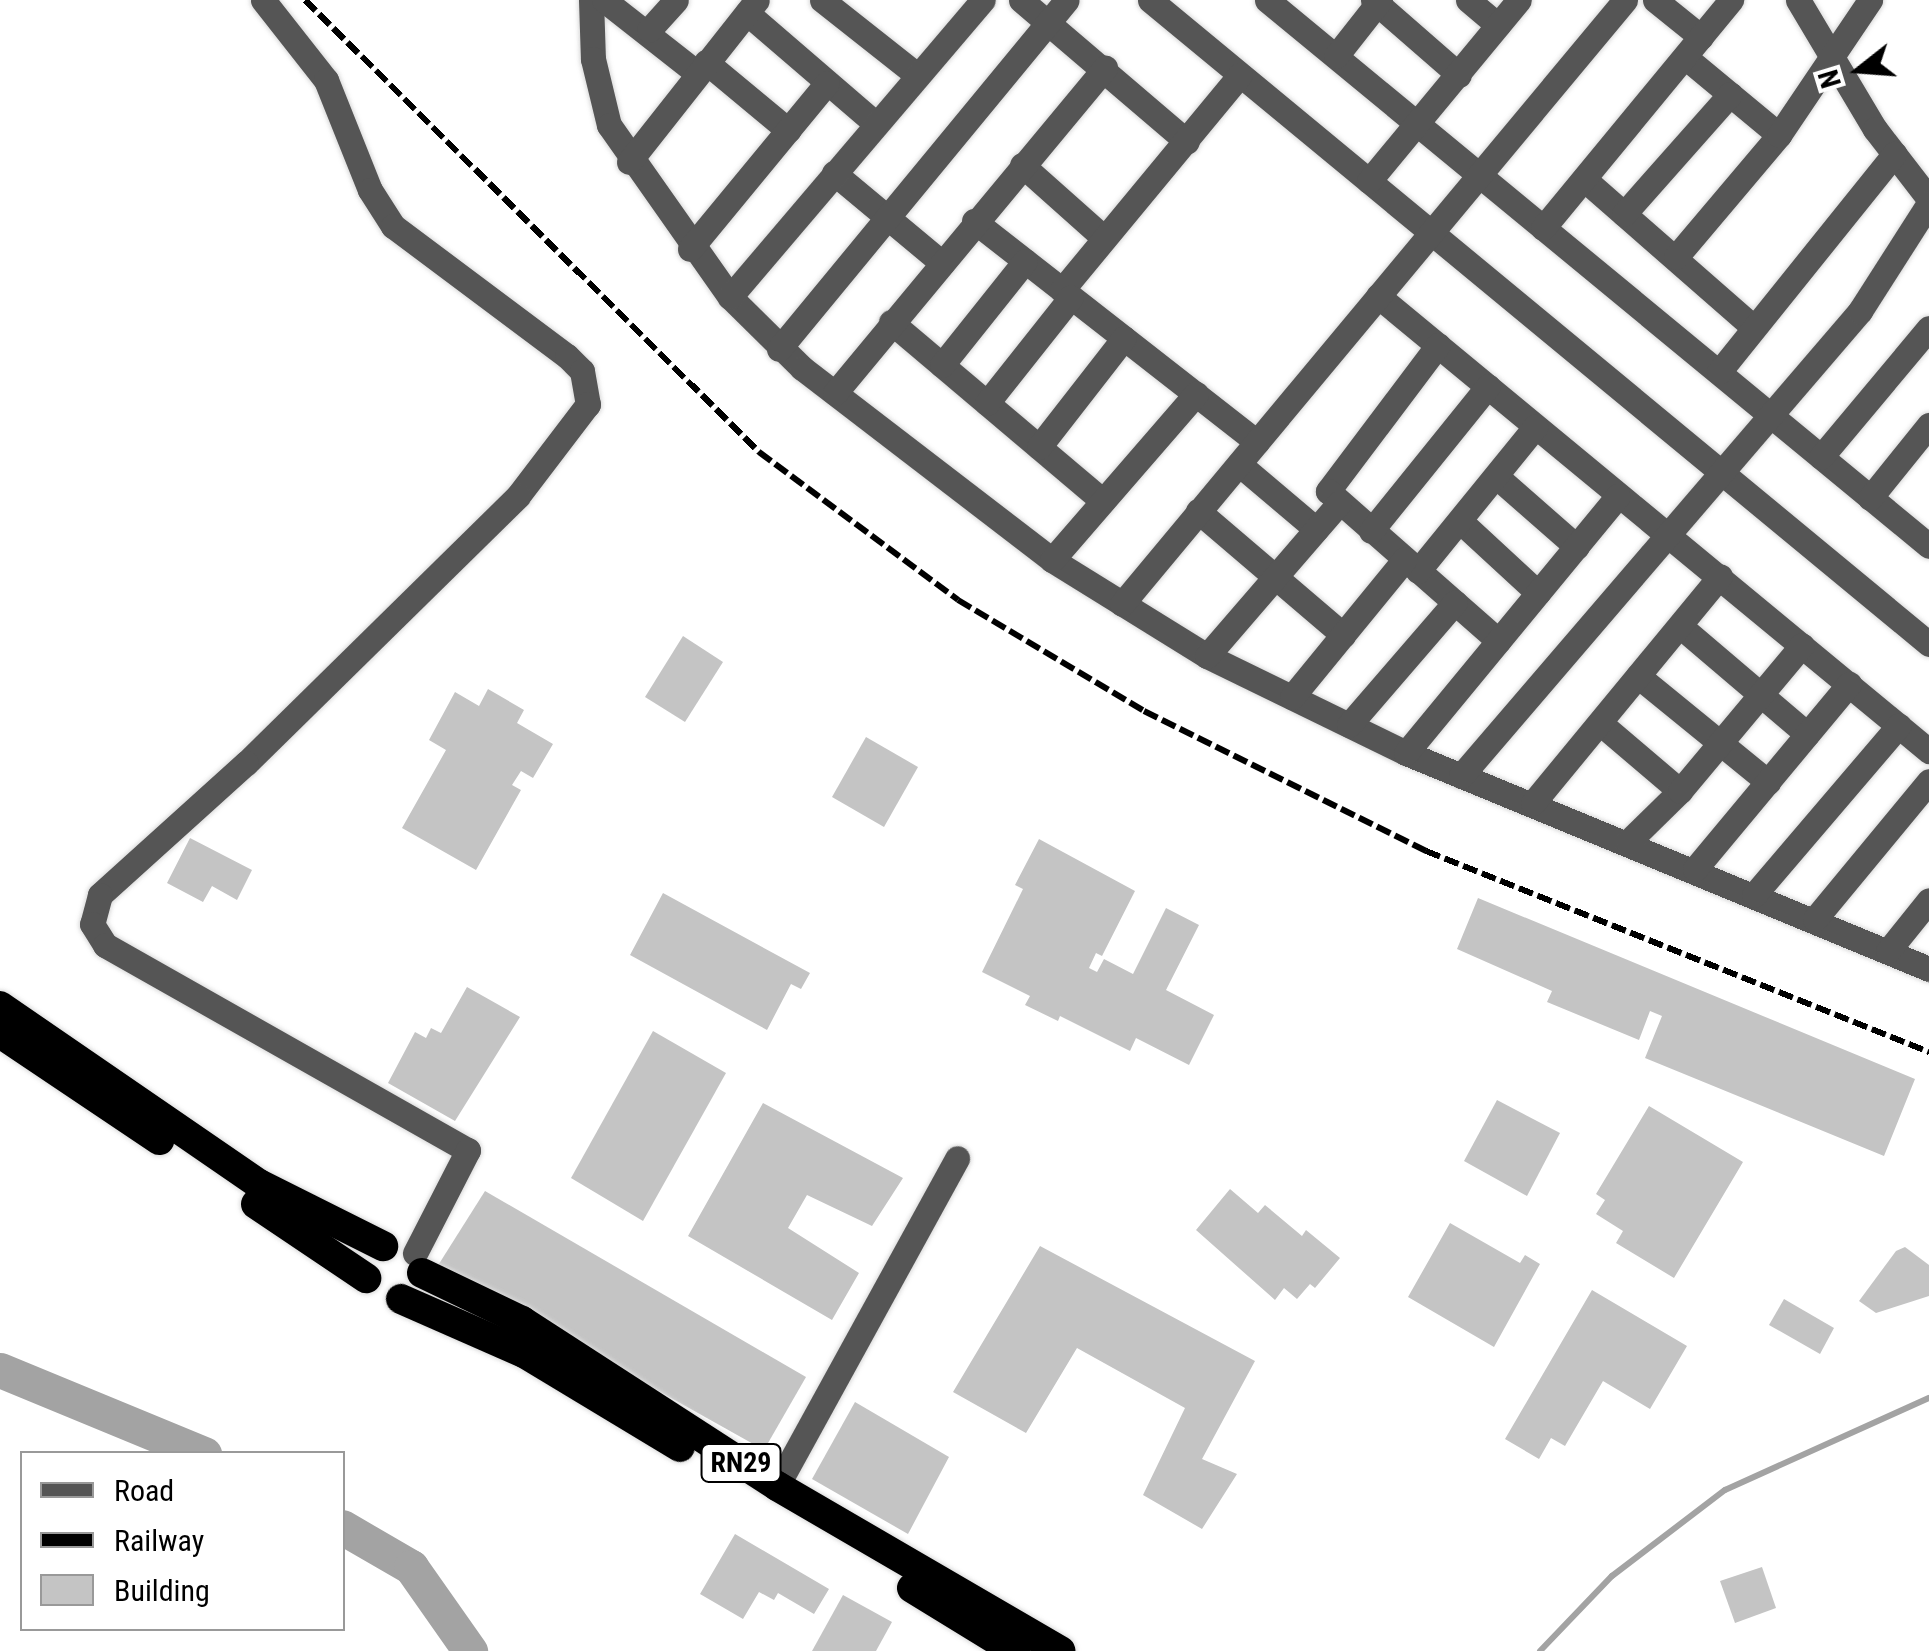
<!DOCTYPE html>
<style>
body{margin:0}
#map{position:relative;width:1929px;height:1651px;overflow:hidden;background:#fff;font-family:"Roboto Condensed",sans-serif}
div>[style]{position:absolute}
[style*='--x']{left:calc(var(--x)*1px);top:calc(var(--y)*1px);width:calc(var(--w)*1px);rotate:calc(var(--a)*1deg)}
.stream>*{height:6px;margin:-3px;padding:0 3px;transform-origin:3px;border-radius:3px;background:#a3a3a3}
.river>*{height:35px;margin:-17.5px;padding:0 17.5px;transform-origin:17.5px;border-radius:17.5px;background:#a3a3a3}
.building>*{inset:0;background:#c4c4c4}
.roads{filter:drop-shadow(0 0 2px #dbdbdb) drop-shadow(0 0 2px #dbdbdb)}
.minor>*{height:25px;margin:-12.5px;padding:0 12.5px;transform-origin:12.5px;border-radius:12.5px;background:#555}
.highway>*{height:30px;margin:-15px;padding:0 15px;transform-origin:15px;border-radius:15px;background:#000}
.rail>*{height:6px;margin-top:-3px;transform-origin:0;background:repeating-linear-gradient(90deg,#000 0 15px,transparent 0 20px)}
span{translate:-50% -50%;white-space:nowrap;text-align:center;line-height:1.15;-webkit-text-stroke:9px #fff;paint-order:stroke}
.shield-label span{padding:2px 8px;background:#fff;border:2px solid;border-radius:8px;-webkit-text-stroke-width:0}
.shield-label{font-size:28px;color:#000;font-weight:700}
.legend{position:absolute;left:20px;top:1451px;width:325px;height:180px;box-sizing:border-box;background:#fff;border:2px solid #999;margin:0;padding:12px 18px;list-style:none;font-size:30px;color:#000}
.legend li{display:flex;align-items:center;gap:20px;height:50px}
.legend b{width:50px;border:2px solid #999}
.north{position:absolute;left:1809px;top:20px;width:100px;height:100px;-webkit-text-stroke:8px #fff;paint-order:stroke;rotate:253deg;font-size:28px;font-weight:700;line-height:40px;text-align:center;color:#000}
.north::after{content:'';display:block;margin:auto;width:35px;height:45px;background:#000;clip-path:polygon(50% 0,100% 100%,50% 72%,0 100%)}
</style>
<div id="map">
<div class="stream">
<i style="--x:1540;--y:1651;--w:104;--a:-46.2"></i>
<i style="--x:1612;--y:1576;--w:142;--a:-37.3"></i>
<i style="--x:1725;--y:1490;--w:224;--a:-24.3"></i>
</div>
<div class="river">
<i style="--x:0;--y:1370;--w:221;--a:22.4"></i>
<i style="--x:342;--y:1527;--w:80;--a:30.1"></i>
<i style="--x:411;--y:1567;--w:103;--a:54.9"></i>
</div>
<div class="building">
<i style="clip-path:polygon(683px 636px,723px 662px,685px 722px,645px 697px)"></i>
<i style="clip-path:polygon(488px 689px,524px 710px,517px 723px,553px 744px,533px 778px,521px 771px,512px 785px,521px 790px,476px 870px,402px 828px,446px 750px,429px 740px,455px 692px,479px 706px)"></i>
<i style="clip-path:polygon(866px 737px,918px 767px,884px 827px,832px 797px)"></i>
<i style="clip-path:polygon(190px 838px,252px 870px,237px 900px,212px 886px,203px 902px,167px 883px)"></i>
<i style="clip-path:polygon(1039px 839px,1135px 891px,1102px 956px,1096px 953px,1089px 968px,1097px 972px,1104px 959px,1133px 974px,1166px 908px,1199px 925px,1166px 990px,1214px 1015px,1189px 1065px,1136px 1038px,1130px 1051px,1060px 1016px,1058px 1021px,1025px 1005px,1030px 996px,982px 972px,1023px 889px,1015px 885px)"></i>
<i style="clip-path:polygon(663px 893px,810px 973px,801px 989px,791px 984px,767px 1030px,630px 955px)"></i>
<i style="clip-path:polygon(1478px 898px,1915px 1079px,1884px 1156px,1645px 1058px,1662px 1016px,1650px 1011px,1639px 1040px,1547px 1002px,1552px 991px,1457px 949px)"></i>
<i style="clip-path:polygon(467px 987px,520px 1017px,455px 1121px,388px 1083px,415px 1032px,426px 1038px,431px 1028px,441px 1033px)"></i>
<i style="clip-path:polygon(653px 1031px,726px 1073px,643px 1221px,571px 1178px)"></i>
<i style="clip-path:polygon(1497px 1100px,1560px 1133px,1527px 1196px,1464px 1161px)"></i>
<i style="clip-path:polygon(763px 1103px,903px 1178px,872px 1226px,807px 1195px,788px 1228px,859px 1273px,832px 1320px,688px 1236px)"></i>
<i style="clip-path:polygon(1649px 1106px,1743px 1162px,1674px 1278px,1616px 1243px,1623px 1231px,1596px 1214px,1605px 1200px,1596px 1194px)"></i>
<i style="clip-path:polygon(1230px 1189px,1258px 1213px,1265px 1205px,1302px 1236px,1306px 1230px,1340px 1258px,1315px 1288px,1310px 1284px,1297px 1299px,1284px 1288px,1275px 1300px,1196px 1230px)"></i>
<i style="clip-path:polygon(485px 1191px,806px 1377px,764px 1450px,437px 1267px)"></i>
<i style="clip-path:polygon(1450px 1223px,1520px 1263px,1525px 1255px,1540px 1264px,1494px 1347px,1408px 1297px)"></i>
<i style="clip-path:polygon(1040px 1246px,1255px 1361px,1202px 1459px,1237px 1474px,1202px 1529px,1143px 1495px,1185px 1408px,1077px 1348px,1026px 1433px,953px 1392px)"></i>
<i style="clip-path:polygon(1905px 1247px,1929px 1265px,1929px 1296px,1876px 1313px,1859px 1301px,1896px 1251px)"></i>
<i style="clip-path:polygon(1592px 1290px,1687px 1346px,1650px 1409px,1603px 1381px,1565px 1446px,1551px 1438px,1539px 1459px,1505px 1439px)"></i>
<i style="clip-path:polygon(1784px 1299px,1834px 1328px,1820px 1354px,1769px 1325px)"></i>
<i style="clip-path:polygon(855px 1402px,949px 1457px,908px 1534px,812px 1479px)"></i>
<i style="clip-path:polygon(735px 1534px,829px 1589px,814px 1614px,778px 1593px,774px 1600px,759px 1592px,743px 1619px,700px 1594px)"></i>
<i style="clip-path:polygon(1762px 1567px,1776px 1608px,1735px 1623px,1720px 1581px)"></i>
<i style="clip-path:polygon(843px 1595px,892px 1622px,876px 1651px,812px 1651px)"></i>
</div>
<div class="roads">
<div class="minor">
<i style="--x:263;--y:0;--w:102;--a:51.8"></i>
<i style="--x:326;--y:80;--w:118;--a:68.2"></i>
<i style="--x:370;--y:190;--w:43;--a:57.4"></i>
<i style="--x:393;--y:226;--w:217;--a:36.8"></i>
<i style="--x:567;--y:356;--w:21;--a:45"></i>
<i style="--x:582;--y:371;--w:34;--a:80"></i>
<i style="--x:588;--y:404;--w:116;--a:127.3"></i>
<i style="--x:518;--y:496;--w:381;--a:135.5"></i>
<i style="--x:246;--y:763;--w:197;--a:137.9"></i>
<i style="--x:100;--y:895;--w:30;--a:105"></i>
<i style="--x:92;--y:924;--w:25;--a:58"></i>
<i style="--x:105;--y:945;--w:417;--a:29.5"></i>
<i style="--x:468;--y:1150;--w:116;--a:117.2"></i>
<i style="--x:591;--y:0;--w:59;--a:88.1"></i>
<i style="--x:593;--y:59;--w:68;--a:76.4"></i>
<i style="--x:609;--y:125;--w:210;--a:54.9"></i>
<i style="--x:730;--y:297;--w:101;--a:44.6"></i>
<i style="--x:802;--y:368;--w:315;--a:37.5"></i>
<i style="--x:1052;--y:560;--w:182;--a:31.8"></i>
<i style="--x:1207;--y:656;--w:221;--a:26"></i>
<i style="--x:1406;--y:753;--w:566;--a:22.44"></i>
<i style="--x:604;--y:0;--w:118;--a:38.1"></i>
<i style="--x:822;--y:0;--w:121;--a:38.3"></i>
<i style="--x:1021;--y:0;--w:218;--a:40.5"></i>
<i style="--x:1150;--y:0;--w:1011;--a:39.58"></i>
<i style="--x:1267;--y:0;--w:858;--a:39.51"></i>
<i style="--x:1373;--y:0;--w:114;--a:41.1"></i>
<i style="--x:1468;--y:0;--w:39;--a:40"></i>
<i style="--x:1655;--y:0;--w:59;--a:38.8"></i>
<i style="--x:1798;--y:0;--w:150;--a:59.2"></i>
<i style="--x:1875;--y:129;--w:88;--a:52.4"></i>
<i style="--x:747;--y:13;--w:170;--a:40.7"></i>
<i style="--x:649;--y:30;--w:40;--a:-48"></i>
<i style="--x:1336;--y:56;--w:71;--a:-51.8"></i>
<i style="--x:1685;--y:57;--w:122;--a:39.7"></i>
<i style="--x:706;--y:62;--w:107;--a:39.7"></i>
<i style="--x:629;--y:162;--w:206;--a:-51.7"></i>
<i style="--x:1022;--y:165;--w:110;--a:41.7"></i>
<i style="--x:834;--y:173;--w:141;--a:39.8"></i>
<i style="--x:1584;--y:179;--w:225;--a:41.2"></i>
<i style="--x:1369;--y:181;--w:235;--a:-50.4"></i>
<i style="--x:1624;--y:214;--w:160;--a:-48.5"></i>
<i style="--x:974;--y:221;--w:359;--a:38"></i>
<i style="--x:1543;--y:228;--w:296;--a:-50.5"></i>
<i style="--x:690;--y:249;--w:215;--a:-50.5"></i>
<i style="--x:1676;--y:257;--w:160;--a:-49.8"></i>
<i style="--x:1779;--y:135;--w:163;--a:-56"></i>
<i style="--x:1062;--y:290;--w:279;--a:-50.4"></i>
<i style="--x:1378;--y:296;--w:715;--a:39.55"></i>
<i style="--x:730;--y:297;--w:390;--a:-49.6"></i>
<i style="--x:891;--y:322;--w:277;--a:40.2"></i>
<i style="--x:1438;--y:345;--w:183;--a:127"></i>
<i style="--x:1328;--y:491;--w:227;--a:41.3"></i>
<i style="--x:779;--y:349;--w:452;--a:-50.5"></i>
<i style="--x:942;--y:365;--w:133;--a:-51.4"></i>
<i style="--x:1719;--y:372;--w:280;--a:-51.2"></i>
<i style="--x:835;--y:393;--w:423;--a:-50.3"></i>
<i style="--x:987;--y:403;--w:135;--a:-51.6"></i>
<i style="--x:1039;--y:447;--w:138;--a:-52.1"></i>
<i style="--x:1821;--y:457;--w:168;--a:-50.1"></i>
<i style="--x:1239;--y:464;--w:101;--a:40.2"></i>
<i style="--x:1497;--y:477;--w:106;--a:41.2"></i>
<i style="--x:1870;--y:498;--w:94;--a:-51.1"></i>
<i style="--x:1198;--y:511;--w:191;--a:40.5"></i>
<i style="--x:1460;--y:521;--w:106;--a:42.7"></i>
<i style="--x:1371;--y:531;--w:186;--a:-51.1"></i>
<i style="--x:1052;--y:560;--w:220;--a:-49.1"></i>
<i style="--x:1418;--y:571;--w:186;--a:-50.9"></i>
<i style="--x:1122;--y:604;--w:786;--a:-50.21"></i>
<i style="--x:1680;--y:626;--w:167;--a:40.4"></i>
<i style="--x:1207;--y:656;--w:202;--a:-49.2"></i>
<i style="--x:1638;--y:676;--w:168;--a:39.2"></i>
<i style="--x:1292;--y:697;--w:178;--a:-50.7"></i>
<i style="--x:1600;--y:723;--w:105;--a:40.4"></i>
<i style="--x:1349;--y:725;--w:162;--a:-49.2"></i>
<i style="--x:1406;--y:753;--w:333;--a:-50.5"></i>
<i style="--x:1461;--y:776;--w:613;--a:-49.37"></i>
<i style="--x:1860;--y:311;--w:128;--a:-57.4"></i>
<i style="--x:1533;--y:803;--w:294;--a:-50.5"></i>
<i style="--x:1628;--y:842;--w:73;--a:-44.4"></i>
<i style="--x:1680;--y:791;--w:190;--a:-50.1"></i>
<i style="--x:1695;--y:869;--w:241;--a:-50.2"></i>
<i style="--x:1754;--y:895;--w:223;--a:-49.5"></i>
<i style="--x:1815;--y:919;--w:179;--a:-50.4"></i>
<i style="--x:1888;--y:951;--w:65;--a:-51.2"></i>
<i style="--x:777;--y:1486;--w:374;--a:-61.2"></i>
</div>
<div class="highway">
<i style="--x:0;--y:1006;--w:314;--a:34.5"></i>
<i style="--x:259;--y:1184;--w:139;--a:26.6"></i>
<i style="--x:0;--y:1033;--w:192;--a:33.9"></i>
<i style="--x:256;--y:1204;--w:133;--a:33.9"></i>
<i style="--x:422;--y:1273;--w:111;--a:25.6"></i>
<i style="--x:522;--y:1321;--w:304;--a:32.9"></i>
<i style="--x:777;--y:1486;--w:328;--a:30.2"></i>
<i style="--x:401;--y:1299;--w:134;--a:23.7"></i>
<i style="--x:524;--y:1353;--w:182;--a:31.1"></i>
<i style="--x:912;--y:1588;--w:121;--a:31.5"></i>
</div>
</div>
<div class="rail">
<i style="--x:305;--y:0;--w:641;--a:44.87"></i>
<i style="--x:759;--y:452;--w:248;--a:36.6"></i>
<i style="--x:958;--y:600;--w:217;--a:30.8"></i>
<i style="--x:1144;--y:711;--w:315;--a:26.4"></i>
<i style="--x:1426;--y:851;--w:542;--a:21.78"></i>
</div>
<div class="shield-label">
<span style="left:741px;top:1463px">RN29</span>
</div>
<ul class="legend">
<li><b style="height:12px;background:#555"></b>Road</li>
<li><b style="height:12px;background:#000"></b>Railway</li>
<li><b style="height:28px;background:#c4c4c4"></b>Building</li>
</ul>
<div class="north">N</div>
</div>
